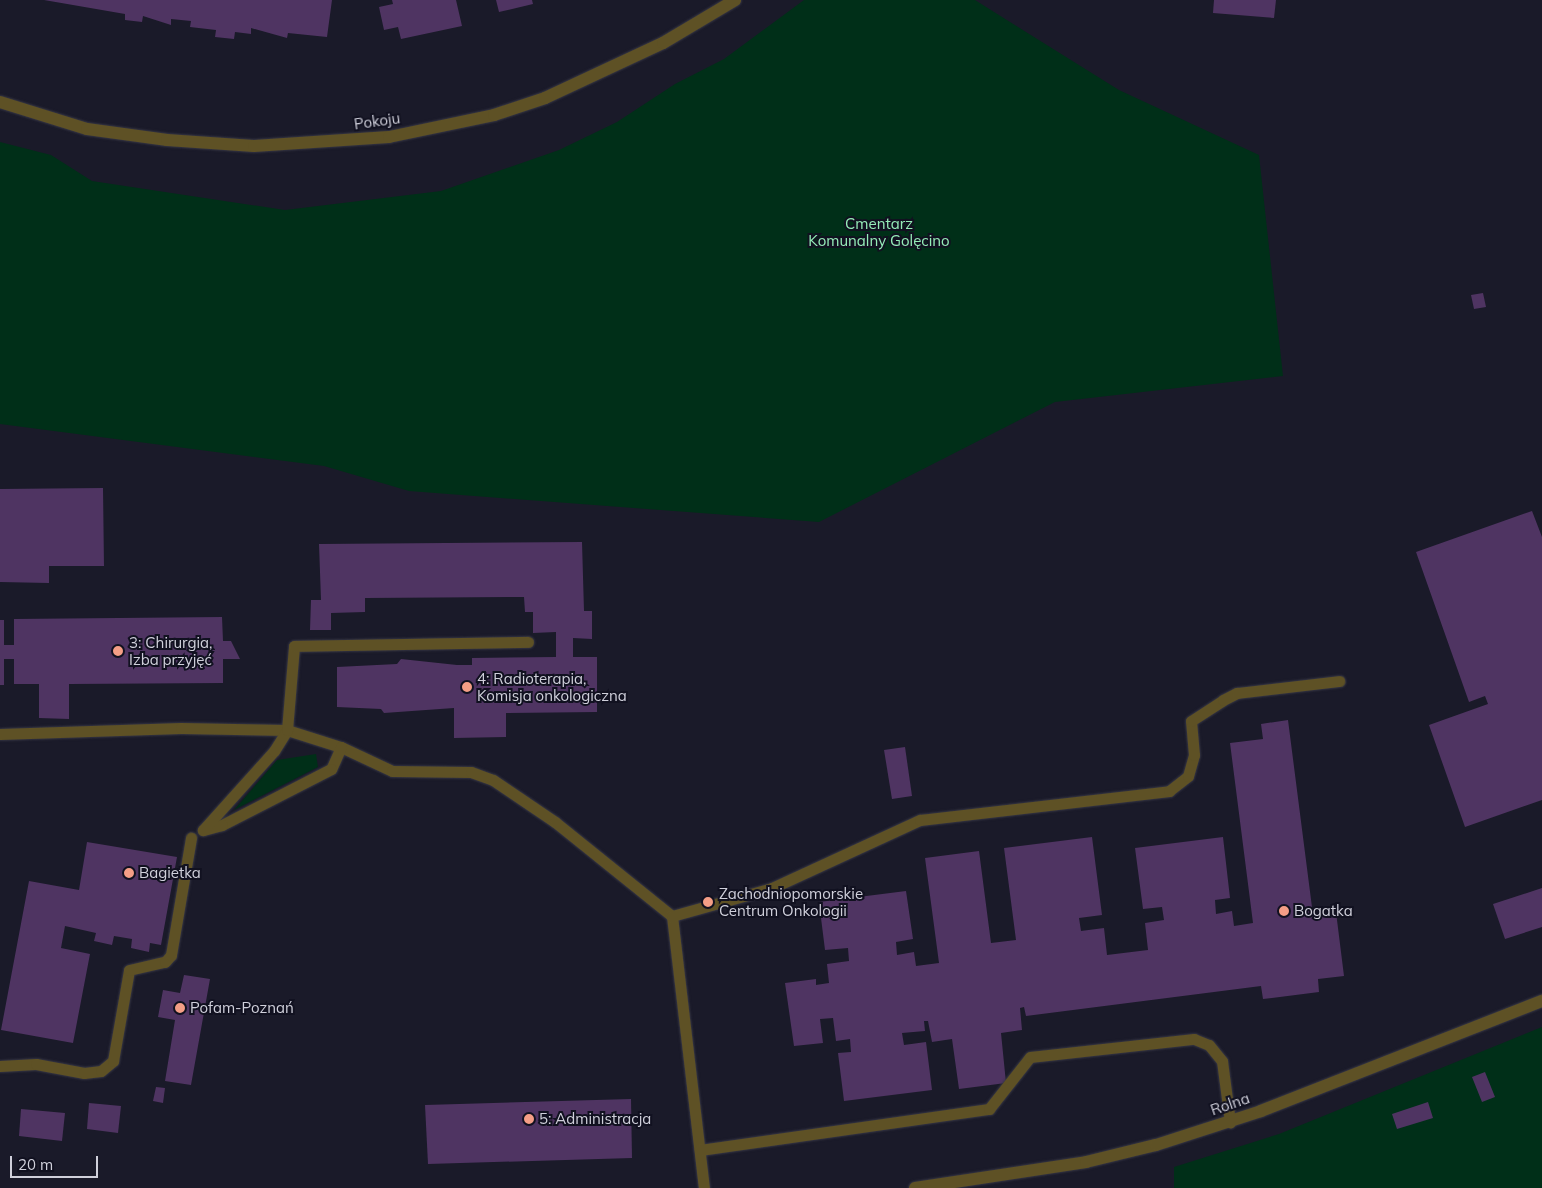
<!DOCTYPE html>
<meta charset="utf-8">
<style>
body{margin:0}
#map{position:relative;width:1542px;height:1188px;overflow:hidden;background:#1a1a29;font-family:Mulish,sans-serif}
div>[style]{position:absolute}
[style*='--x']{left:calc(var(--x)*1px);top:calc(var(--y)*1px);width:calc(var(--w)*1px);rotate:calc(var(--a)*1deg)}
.green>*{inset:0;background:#002f18}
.building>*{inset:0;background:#4f3462}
.roads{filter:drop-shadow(0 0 1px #373745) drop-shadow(0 0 1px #373745)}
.service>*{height:11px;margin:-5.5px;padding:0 5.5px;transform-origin:5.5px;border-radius:5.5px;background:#5e5125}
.minor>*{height:12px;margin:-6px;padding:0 6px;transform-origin:6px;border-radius:6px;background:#5e5125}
.tertiary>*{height:12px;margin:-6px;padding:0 6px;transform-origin:6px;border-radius:6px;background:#5e5125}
.dots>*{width:14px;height:14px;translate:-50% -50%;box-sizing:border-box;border:2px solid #111120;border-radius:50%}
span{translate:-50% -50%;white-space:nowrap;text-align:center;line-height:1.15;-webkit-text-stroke:4px #111120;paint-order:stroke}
.street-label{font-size:15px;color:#d0d0db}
.park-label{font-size:15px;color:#95edb8}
.poi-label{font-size:15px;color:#d0d0db}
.left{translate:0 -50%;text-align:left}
.scale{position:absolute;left:10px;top:1156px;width:88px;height:22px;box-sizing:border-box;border:2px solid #d0d0db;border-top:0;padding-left:6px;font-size:15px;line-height:18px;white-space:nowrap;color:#d0d0db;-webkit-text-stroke:4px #111120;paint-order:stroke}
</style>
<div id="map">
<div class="green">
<i style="clip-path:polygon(804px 0,975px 0,1119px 90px,1259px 155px,1283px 376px,1055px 402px,819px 522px,409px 491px,324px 466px,0 424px,0 142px,51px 155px,92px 181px,285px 210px,441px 191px,559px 150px,617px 122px,675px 84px,724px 59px)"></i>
<i style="clip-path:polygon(316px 754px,318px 767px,234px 810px,277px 760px)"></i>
<i style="clip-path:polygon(1542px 1027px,1542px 1188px,1174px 1188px,1174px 1167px,1279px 1134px)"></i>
</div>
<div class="building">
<i style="clip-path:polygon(44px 0,332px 0,327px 37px,288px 33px,287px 38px,251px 28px,251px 34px,235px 32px,234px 39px,215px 37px,216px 30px,190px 27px,191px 21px,171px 19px,171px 25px,143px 16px,142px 22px,125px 20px,125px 14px)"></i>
<i style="clip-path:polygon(392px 0,456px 0,462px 26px,401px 39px,398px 27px,384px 30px,379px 7px,393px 4px)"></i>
<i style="clip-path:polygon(496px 0,532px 0,533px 4px,499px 12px)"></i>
<i style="clip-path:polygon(1214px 0,1276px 0,1274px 18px,1213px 13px)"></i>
<i style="clip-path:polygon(1483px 293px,1486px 307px,1474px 309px,1471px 295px)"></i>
<i style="clip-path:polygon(103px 488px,104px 566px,49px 566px,49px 583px,0 582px,0 489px)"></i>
<i style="clip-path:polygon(1532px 511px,1542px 537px,1542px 800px,1465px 827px,1429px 725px,1488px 704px,1485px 696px,1469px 702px,1416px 552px)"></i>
<i style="clip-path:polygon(582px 542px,584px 611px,592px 611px,592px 639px,573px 638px,573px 657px,597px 657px,597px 712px,506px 713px,506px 737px,454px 738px,454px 708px,384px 713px,381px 709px,337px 707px,337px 667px,397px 664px,401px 659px,457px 665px,472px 665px,472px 658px,556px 657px,556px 632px,533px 633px,533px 612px,525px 612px,524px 597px,365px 598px,365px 612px,331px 613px,331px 630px,310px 630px,311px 600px,321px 600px,319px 544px)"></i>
<i style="clip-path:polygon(222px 617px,223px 641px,231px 641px,240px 659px,223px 659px,223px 683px,69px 684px,69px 719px,39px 718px,39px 684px,14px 684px,14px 659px,4px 659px,4px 685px,0 685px,0 620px,4px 620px,4px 645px,14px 645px,14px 619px)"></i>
<i style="clip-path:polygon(1288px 720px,1313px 915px,1336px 912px,1344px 976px,1318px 979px,1319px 992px,1263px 999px,1261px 986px,1026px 1016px,1024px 1007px,1020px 1008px,1022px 1030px,1001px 1033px,1006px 1083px,959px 1089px,952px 1039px,932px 1042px,928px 1021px,924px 1021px,925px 1031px,902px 1033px,904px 1045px,926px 1042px,932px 1090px,844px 1101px,838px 1053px,851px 1052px,850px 1039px,836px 1041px,833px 1018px,820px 1019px,823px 1043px,794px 1046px,785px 983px,816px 979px,816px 985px,829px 983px,827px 964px,849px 961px,848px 948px,825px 950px,819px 902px,906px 891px,913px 939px,896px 942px,897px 955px,914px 952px,916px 966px,939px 963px,925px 858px,979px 851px,991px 943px,1016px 940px,1004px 848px,1092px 837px,1102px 915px,1079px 918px,1081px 931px,1104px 928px,1107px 955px,1148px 950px,1145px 923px,1164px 920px,1162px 907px,1143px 909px,1135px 848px,1223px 837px,1230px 898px,1215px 900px,1216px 914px,1232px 911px,1234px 926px,1253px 923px,1230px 743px,1263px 739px,1261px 724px)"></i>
<i style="clip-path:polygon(905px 747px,912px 796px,892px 799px,884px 750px)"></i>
<i style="clip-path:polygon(87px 842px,177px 857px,161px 945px,150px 943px,149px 952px,131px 948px,132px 939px,114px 936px,112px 945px,94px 941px,96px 933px,65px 926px,61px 948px,90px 954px,73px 1043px,1px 1030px,29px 881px,79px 890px)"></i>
<i style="clip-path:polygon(1542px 888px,1542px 927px,1505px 939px,1493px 904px)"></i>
<i style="clip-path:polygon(184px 975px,210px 979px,191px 1085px,165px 1081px,175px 1020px,158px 1017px,163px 990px,180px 993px)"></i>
<i style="clip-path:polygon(1485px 1072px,1495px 1097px,1482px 1102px,1472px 1077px)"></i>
<i style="clip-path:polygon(156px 1087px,165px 1088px,163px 1103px,153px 1101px)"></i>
<i style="clip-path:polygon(631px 1099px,632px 1158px,428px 1164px,425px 1105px)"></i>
<i style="clip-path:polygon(1428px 1102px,1433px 1118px,1397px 1129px,1392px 1114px)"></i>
<i style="clip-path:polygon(89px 1103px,121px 1106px,118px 1133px,87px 1129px)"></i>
<i style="clip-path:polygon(21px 1109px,65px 1113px,62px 1141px,19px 1136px)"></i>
</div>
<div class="roads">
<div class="service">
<i style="--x:0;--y:734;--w:181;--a:-1.9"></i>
<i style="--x:181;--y:728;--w:106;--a:1.1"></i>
<i style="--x:287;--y:730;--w:57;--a:17.5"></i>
<i style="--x:341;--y:747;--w:56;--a:25.2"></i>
<i style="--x:392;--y:771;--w:79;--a:0.7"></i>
<i style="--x:471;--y:772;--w:23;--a:20"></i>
<i style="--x:493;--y:780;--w:75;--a:34.1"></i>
<i style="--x:555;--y:822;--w:150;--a:38.8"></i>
<i style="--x:672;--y:916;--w:274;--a:83.3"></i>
<i style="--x:341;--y:747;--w:24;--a:114"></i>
<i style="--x:331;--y:769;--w:123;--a:152.8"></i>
<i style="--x:222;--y:825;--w:20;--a:165"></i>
<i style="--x:203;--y:830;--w:106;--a:-48.1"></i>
<i style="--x:274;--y:751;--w:25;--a:-58"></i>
<i style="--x:287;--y:730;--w:84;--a:-85.2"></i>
<i style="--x:294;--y:646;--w:234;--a:-1"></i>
<i style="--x:672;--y:916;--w:104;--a:-15.6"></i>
<i style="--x:772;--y:888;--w:163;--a:-24.7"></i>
<i style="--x:920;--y:820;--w:251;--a:-6.6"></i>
<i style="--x:1169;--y:791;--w:24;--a:-38"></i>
<i style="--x:1188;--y:776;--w:22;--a:-74"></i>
<i style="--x:1194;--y:755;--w:34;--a:-95"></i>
<i style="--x:1191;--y:721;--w:38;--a:-33"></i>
<i style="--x:1223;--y:700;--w:16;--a:-27"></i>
<i style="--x:1237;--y:693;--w:103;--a:-6.7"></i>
<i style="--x:0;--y:1066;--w:36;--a:-3"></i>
<i style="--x:36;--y:1064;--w:49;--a:10.6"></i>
<i style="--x:84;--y:1073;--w:17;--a:-7"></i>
<i style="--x:101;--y:1071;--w:16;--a:-40"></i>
<i style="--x:113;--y:1061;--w:92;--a:-80"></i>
<i style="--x:129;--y:970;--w:37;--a:-13"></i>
<i style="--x:165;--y:962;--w:9;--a:-49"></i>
<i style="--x:171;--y:955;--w:119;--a:-80.3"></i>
<i style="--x:700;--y:1150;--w:292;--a:-8.1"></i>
<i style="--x:989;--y:1109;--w:66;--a:-51.7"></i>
<i style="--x:1030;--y:1057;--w:165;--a:-6.3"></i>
<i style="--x:1194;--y:1039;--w:16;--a:22"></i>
<i style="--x:1209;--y:1045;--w:21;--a:51"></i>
<i style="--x:1222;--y:1061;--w:62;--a:82.5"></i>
</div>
<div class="minor">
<i style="--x:915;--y:1188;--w:173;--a:-8.6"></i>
<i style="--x:1086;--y:1162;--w:72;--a:-13.7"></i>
<i style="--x:1156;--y:1145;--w:110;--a:-17.9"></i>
<i style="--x:1261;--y:1111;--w:302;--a:-21.4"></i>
</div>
<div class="tertiary">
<i style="--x:0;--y:102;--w:91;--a:17.2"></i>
<i style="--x:87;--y:129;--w:81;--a:7.8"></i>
<i style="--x:167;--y:140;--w:87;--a:3.9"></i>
<i style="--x:254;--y:146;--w:135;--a:-3.8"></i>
<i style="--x:389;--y:137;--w:107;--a:-11.8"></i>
<i style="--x:494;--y:115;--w:54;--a:-18.4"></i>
<i style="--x:545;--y:98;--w:130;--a:-25"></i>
<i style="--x:663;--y:43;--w:84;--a:-30.8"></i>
</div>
</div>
<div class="dots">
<i style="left:118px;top:651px;background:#f49e86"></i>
<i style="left:467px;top:687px;background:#f49e86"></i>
<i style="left:129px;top:873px;background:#f49e86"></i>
<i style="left:708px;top:902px;background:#f49e86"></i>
<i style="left:1284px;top:911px;background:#f49e86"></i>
<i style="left:180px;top:1008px;background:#f49e86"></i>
<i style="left:529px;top:1119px;background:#f49e86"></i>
</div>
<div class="street-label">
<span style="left:377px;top:121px;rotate:-8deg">Pokoju</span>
<span style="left:1230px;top:1104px;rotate:-19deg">Rolna</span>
</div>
<div class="park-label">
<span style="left:879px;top:232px">Cmentarz<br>Komunalny Golęcino</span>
</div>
<div class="poi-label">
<span class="left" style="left:129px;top:651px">3: Chirurgia,<br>Izba przyjęć</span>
<span class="left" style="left:477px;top:687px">4: Radioterapia,<br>Komisja onkologiczna</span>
<span class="left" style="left:139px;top:873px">Bagietka</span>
<span class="left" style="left:719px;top:902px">Zachodniopomorskie<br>Centrum Onkologii</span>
<span class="left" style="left:1294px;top:911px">Bogatka</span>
<span class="left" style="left:190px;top:1008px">Pofam-Poznań</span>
<span class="left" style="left:539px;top:1119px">5: Administracja</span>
</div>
<div class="scale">20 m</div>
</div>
